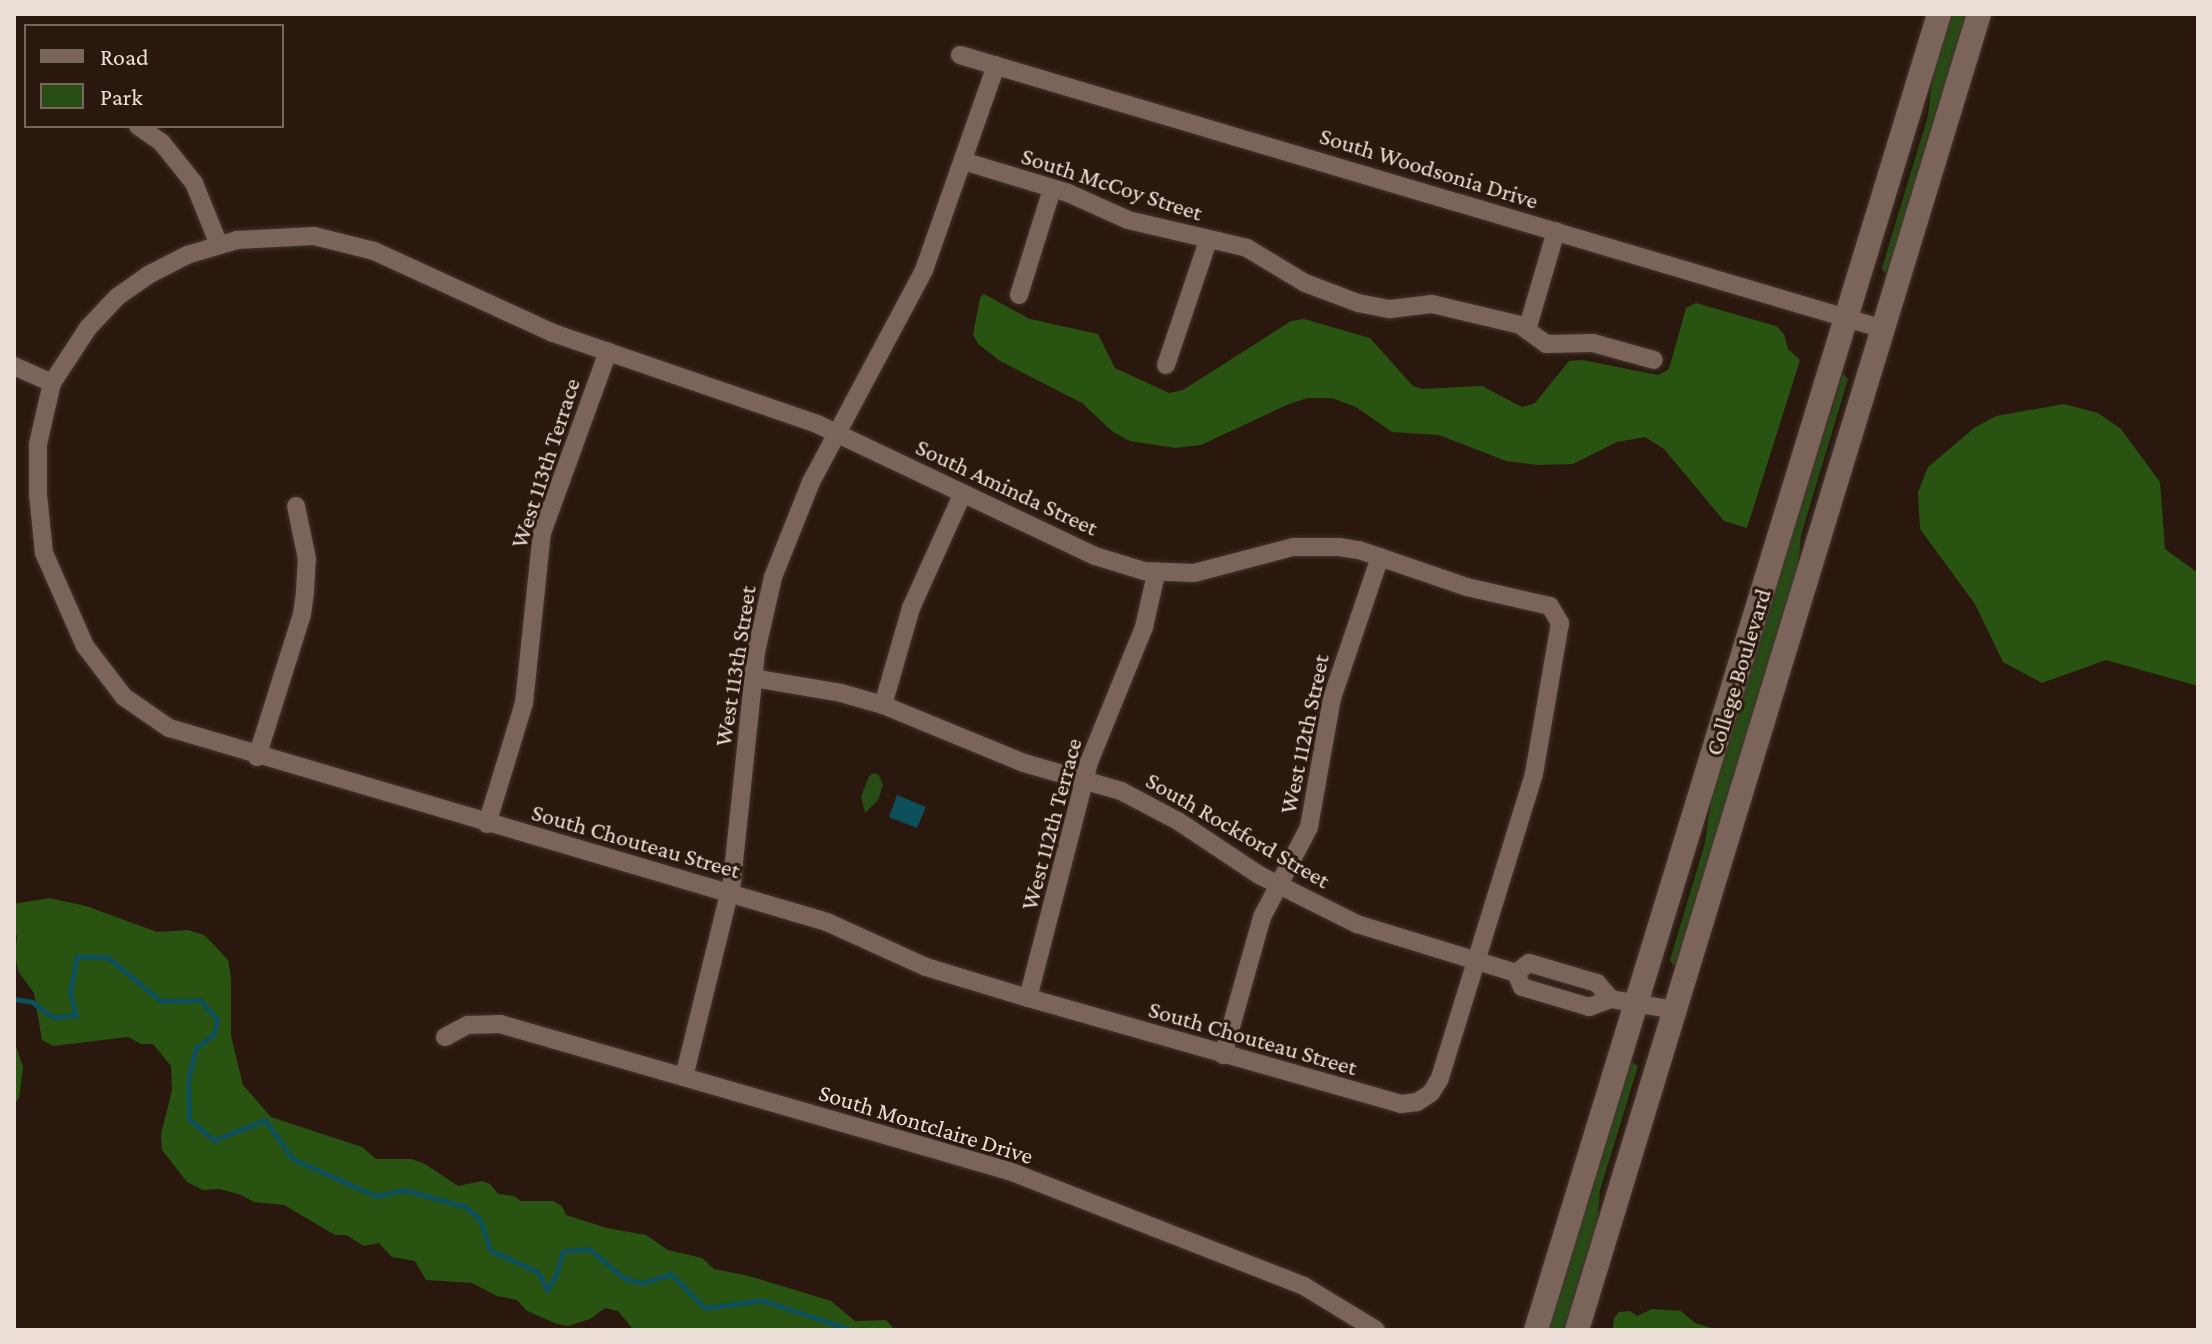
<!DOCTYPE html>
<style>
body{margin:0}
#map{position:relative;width:2212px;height:1344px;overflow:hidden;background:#2a180e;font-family:"Crimson Pro",serif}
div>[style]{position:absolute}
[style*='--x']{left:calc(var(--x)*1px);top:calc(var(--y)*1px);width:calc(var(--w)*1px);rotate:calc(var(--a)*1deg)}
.green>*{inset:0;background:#274c14}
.forest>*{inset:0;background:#285310}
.water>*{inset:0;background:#0d4f5a}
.stream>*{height:5px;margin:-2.5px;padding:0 2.5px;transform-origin:2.5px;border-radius:2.5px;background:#0d4f5a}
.roads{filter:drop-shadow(0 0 2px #42342f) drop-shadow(0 0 2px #42342f)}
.minor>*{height:18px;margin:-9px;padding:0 9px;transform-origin:9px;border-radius:9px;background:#7b6459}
.secondary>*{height:24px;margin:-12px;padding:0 12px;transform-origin:12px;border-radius:12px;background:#7b6459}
span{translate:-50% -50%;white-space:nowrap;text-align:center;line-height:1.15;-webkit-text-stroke:6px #2a180e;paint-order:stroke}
.street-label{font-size:24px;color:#ebded7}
.frame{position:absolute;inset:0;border:16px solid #ebded7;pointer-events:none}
.legend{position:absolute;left:24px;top:24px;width:260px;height:104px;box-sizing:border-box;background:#2a180e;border:2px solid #77675e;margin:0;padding:10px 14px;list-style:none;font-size:24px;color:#ebded7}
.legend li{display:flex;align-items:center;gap:16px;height:40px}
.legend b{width:40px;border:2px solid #77675e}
</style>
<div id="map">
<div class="green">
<i style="clip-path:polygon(1950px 14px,1970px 14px,1888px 273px,1884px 272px,1882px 268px,1928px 116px,1933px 72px)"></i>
<i style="clip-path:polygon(1843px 373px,1848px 379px,1801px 535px,1798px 568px,1677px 964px,1673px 965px,1670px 960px,1705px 843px,1713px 785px)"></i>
<i style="clip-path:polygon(874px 773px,879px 775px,883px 785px,878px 800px,865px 813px,861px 797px,869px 776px)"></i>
<i style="clip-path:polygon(1631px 1062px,1638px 1066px,1600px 1190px,1596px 1236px,1567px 1330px,1547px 1330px,1627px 1064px)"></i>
</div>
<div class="forest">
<i style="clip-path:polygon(984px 294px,1030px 319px,1098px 334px,1115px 368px,1169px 393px,1183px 390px,1291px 321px,1304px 319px,1370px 338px,1413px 386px,1422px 389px,1482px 386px,1522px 407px,1535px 403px,1569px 361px,1582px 360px,1658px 375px,1669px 369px,1686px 308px,1696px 303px,1776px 326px,1784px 334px,1788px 349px,1800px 360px,1747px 528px,1724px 521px,1664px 449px,1645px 437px,1617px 442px,1573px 464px,1537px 465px,1506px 461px,1439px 435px,1392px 432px,1356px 407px,1332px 398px,1307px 398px,1289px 404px,1201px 445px,1175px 448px,1130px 441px,1113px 432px,1082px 403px,1000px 361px,978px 344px,973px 334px,980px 298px)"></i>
<i style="clip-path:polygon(2064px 404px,2098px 413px,2121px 429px,2160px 482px,2165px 549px,2198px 573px,2198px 686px,2106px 660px,2042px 683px,2003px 662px,1975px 604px,1920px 529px,1918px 492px,1928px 467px,1974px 428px,1996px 416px)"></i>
<i style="clip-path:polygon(49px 898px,86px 906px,157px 932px,188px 930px,204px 935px,214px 945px,228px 960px,231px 977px,231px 1036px,243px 1085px,271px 1117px,362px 1147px,376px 1159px,412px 1159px,425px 1164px,458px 1186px,482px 1181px,490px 1184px,498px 1194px,514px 1196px,521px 1201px,553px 1201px,562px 1206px,566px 1215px,607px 1228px,646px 1235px,668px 1250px,702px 1258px,714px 1269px,749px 1276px,831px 1301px,855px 1321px,886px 1320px,895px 1330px,632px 1328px,618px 1311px,605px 1308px,590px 1319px,568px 1326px,557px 1324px,527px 1311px,517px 1300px,497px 1296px,472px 1283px,426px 1280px,415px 1261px,392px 1257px,379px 1243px,364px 1246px,346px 1235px,335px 1235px,284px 1205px,254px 1202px,241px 1195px,220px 1189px,203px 1190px,187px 1182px,162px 1150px,161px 1134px,172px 1090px,171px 1066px,153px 1044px,141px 1044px,128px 1037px,53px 1046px,42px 1040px,34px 993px,18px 971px,15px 955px,17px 936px,14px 932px,14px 904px)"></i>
<i style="clip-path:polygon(14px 1041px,23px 1067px,19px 1098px,14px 1104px)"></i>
<i style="clip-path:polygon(1652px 1309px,1681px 1311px,1695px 1323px,1718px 1330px,1613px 1330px,1614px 1318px,1619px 1312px,1630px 1311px,1637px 1316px)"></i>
</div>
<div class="water">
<i style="clip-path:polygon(897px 795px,926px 807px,917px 828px,889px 817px)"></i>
</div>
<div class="stream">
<i style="--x:14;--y:999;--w:18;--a:9"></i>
<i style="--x:32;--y:1002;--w:26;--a:36"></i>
<i style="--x:53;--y:1017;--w:23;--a:-5"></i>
<i style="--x:76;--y:1015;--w:24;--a:-105"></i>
<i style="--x:70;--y:992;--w:37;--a:-79"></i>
<i style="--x:77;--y:956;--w:30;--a:2"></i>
<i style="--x:107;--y:957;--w:70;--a:39.2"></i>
<i style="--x:161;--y:1001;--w:39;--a:-1"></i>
<i style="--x:200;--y:1000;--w:25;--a:48"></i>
<i style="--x:217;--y:1019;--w:15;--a:101"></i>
<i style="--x:214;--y:1034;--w:23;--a:142"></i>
<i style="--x:196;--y:1048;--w:33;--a:104"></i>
<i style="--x:188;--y:1080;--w:39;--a:89"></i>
<i style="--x:189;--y:1119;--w:33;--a:40"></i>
<i style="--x:214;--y:1140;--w:55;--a:-21.4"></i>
<i style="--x:265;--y:1120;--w:48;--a:54.3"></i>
<i style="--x:293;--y:1159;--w:91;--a:24"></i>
<i style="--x:376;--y:1196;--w:30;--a:-12"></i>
<i style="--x:405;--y:1190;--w:63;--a:15.6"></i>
<i style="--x:466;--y:1207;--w:21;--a:43"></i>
<i style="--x:481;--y:1221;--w:30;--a:73"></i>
<i style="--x:490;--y:1250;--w:53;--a:24.6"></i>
<i style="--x:538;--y:1272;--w:20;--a:63"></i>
<i style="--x:547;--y:1290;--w:17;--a:-59"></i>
<i style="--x:556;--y:1275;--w:25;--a:-74"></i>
<i style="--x:563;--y:1251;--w:26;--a:-4"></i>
<i style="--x:589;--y:1249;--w:45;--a:39.6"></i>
<i style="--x:624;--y:1278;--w:19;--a:16"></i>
<i style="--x:642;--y:1283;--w:30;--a:-17"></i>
<i style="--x:671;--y:1274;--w:48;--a:45"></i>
<i style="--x:705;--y:1308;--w:58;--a:-8"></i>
<i style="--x:762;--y:1300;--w:94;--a:18.6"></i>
</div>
<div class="roads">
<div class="minor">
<i style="--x:960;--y:55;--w:963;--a:16.53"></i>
<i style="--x:138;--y:126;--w:29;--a:35"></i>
<i style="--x:162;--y:143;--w:51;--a:51.3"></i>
<i style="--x:194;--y:183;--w:67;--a:68"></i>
<i style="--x:963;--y:161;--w:110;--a:16.9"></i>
<i style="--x:1068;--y:193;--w:66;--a:24.2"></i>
<i style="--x:1128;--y:220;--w:122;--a:13.2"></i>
<i style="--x:1247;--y:248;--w:68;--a:31.1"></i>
<i style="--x:1305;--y:283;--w:57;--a:20.7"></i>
<i style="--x:1358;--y:303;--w:33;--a:11"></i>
<i style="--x:1390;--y:309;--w:42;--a:-6.8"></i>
<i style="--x:1432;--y:304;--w:90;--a:13.4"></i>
<i style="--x:1520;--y:325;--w:32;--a:36"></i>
<i style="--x:1546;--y:344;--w:47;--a:-1.2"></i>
<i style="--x:1593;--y:343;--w:63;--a:15.6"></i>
<i style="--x:314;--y:236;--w:62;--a:14"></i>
<i style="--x:374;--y:251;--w:197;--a:24.6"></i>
<i style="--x:553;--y:333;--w:279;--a:19"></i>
<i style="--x:817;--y:424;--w:308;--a:25.4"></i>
<i style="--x:1095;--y:556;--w:51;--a:17"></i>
<i style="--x:1144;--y:571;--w:50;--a:2.3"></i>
<i style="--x:1194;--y:573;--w:102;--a:-14.7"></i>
<i style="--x:1293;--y:547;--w:46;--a:0"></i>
<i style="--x:1339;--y:547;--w:20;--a:9"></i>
<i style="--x:1359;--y:550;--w:114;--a:18.9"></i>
<i style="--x:1467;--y:587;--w:85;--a:12.9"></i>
<i style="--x:1550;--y:606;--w:20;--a:60"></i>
<i style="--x:1560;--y:623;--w:153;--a:99.8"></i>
<i style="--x:1534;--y:774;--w:320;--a:107.2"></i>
<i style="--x:1439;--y:1080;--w:15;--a:122"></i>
<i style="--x:1431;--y:1093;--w:17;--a:147"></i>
<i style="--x:1417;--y:1102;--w:16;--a:173"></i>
<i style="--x:1401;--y:1104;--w:388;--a:-164.1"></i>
<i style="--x:1028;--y:998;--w:107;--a:-163.1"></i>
<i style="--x:926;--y:967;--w:109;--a:-155.6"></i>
<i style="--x:827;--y:922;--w:686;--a:-163.57"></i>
<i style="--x:169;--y:728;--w:55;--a:-145.4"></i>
<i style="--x:124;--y:697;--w:64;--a:-127.4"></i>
<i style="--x:85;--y:646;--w:102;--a:-113.8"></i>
<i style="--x:44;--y:553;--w:59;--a:-95.8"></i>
<i style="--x:38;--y:494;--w:50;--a:-90"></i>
<i style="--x:38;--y:444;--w:63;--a:-77.1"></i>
<i style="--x:52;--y:383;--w:66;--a:-56.8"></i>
<i style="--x:88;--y:328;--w:42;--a:-46.9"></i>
<i style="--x:117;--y:297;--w:38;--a:-35"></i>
<i style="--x:148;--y:275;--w:44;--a:-27.1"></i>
<i style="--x:187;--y:255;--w:52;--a:-16.7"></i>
<i style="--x:237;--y:240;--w:77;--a:-3"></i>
<i style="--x:1019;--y:295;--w:111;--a:-72.7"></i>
<i style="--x:1527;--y:330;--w:103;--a:-73.7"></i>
<i style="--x:1166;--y:365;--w:131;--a:-71.3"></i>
<i style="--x:14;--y:366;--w:42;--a:24.1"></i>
<i style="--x:753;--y:678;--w:89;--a:9.7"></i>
<i style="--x:841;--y:693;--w:44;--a:15.9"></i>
<i style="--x:883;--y:705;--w:152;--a:22.4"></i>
<i style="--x:1024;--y:763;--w:101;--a:16.1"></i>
<i style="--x:1121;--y:791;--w:64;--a:27.8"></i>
<i style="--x:1178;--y:821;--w:97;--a:33.7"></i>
<i style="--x:1259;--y:875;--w:110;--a:26.6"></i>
<i style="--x:1357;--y:924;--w:166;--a:17.1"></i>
<i style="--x:1516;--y:973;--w:15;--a:67"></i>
<i style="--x:1522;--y:987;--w:70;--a:16.6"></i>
<i style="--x:1589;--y:1007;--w:23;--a:-20"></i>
<i style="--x:1611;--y:999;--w:65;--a:9.8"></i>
<i style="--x:883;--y:705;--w:101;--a:-73.9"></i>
<i style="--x:911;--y:608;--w:126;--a:-65.7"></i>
<i style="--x:257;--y:757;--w:150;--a:-72.5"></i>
<i style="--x:302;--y:614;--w:22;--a:-82"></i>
<i style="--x:305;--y:592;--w:33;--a:-87"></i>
<i style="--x:307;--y:559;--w:54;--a:-101.7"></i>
<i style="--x:487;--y:824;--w:127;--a:-73"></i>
<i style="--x:524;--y:703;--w:171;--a:-84"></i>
<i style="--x:542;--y:533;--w:193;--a:-70"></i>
<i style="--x:1516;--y:973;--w:16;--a:-38"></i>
<i style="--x:1529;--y:963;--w:71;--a:16.4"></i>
<i style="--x:1597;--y:983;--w:21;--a:49"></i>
<i style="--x:1028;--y:998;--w:244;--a:-75.5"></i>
<i style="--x:1089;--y:762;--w:146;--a:-67.8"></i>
<i style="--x:1144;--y:627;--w:54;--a:-77.2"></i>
<i style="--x:445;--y:1037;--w:26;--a:-28"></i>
<i style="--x:468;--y:1025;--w:32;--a:-2"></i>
<i style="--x:500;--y:1024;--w:530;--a:16.11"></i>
<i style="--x:1009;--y:1171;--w:317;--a:21.3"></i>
<i style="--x:1304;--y:1286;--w:84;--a:31.4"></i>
<i style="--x:1223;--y:1055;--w:143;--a:-74.2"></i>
<i style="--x:1262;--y:917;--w:102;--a:-62.4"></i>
<i style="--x:1309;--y:827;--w:131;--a:-79.9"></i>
<i style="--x:1332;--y:698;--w:149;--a:-71.2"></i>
<i style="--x:684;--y:1077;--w:202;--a:-76.2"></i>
<i style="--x:732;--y:881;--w:230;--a:-84"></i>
<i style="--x:756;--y:652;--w:77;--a:-77.2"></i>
<i style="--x:773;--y:577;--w:102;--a:-68.2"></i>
<i style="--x:811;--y:482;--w:240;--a:-61.9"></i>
<i style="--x:924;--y:270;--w:217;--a:-70.6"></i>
</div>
<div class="secondary">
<i style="--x:1536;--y:1330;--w:1376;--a:-72.97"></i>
<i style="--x:1577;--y:1330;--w:1376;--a:-73.01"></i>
</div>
</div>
<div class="street-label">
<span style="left:1429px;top:168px;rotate:17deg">South Woodsonia Drive</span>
<span style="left:1112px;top:184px;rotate:18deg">South McCoy Street</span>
<span style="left:545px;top:463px;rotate:-72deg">West 113th Terrace</span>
<span style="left:1007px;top:487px;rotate:25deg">South Aminda Street</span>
<span style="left:735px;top:666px;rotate:-81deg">West 113th Street</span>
<span style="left:1738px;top:672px;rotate:-73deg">College Boulevard</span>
<span style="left:1304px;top:734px;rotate:-78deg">West 112th Street</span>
<span style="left:1051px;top:824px;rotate:-75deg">West 112th Terrace</span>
<span style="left:1238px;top:830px;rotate:30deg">South Rockford Street</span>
<span style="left:636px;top:841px;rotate:16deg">South Chouteau Street</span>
<span style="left:1253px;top:1038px;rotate:16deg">South Chouteau Street</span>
<span style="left:926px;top:1124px;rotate:17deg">South Montclaire Drive</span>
</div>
<div class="frame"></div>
<ul class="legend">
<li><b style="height:10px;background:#7b6459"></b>Road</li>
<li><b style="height:22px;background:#274c14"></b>Park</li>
</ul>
</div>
